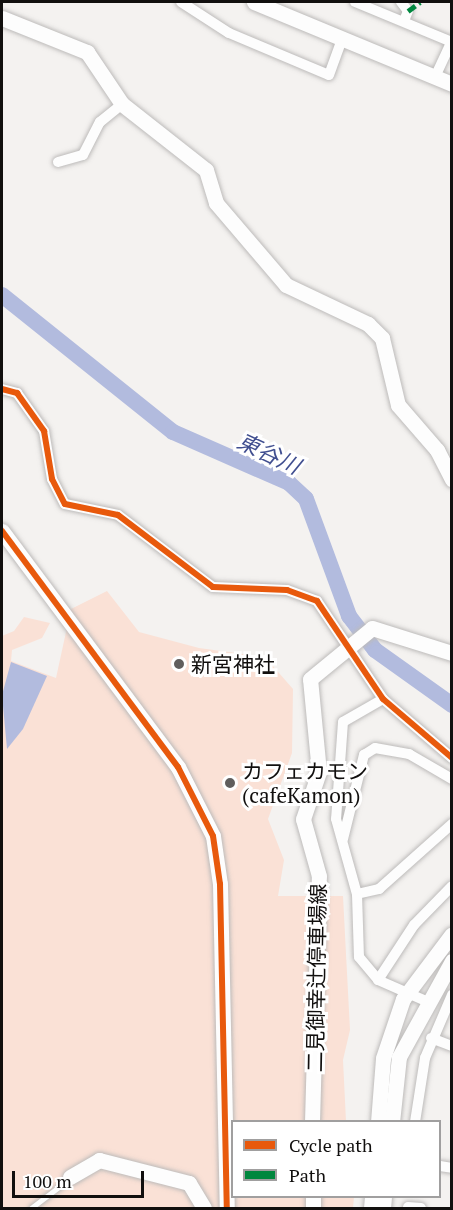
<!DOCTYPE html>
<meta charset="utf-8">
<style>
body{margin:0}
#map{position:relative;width:453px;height:1210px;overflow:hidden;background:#f4f2f0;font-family:"PT Serif","Noto Sans JP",serif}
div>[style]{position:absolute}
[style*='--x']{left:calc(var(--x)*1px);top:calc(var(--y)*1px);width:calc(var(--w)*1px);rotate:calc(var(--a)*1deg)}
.green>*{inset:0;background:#fae1d6}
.water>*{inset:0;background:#b2bbde}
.river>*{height:16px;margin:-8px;padding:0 8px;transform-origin:8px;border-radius:8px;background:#b2bbde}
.roads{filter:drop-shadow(0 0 2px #bdbbba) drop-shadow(0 0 2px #bdbbba)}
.lane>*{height:5px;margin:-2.5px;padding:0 2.5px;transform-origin:2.5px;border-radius:2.5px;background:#fdfdfd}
.street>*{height:10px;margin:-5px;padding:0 5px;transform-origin:5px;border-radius:5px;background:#fdfdfd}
.secondary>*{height:15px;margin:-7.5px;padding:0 7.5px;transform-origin:7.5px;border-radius:7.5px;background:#fdfdfd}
.quiet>*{height:4.5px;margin-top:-2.25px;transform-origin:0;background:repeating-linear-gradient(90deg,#00873e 0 9px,transparent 0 13.5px)}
.cycleway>*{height:6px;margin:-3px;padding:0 3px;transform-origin:3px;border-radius:3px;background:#e8590c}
.dots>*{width:16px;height:16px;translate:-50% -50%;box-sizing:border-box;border:3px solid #fff;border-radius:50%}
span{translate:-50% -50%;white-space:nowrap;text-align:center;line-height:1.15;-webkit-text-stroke:6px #fff;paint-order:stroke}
.poi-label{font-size:21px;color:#110f0e}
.left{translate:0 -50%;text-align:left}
.street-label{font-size:21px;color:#110f0e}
.water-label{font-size:22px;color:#414f90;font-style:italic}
.frame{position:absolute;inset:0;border:3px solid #110f0e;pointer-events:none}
.legend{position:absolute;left:231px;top:1120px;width:210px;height:78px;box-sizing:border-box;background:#fff;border:2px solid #a09f9f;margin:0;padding:8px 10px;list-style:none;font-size:18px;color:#110f0e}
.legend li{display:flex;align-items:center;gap:12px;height:30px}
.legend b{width:30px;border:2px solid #a09f9f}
.scale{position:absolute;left:12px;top:1171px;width:132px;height:27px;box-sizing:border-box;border:3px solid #110f0e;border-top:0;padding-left:8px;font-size:18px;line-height:21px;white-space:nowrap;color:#110f0e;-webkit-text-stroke:4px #fff;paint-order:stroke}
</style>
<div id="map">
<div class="green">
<i style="clip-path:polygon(107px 591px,139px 632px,199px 648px,265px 657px,293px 689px,292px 753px,268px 819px,284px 860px,278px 896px,343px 896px,350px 1030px,343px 1060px,346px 1121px,232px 1122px,232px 1196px,354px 1197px,353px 1208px,2px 1208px,2px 636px,14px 631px,24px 617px,50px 623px,42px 638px,12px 650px,11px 661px,56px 678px,71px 609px)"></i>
</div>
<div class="water">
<i style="clip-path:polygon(11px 662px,47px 676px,23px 729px,7px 749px,2px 695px)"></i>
</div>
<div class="river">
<i style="--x:2;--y:295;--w:219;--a:38.7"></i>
<i style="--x:173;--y:432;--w:127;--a:23.7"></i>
<i style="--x:289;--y:483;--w:23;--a:43"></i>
<i style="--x:306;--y:499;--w:125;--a:69.8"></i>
<i style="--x:349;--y:616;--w:43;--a:52.6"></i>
<i style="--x:375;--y:650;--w:95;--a:35.5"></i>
</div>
<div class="roads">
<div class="lane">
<i style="--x:31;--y:1208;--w:48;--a:-37.3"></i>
</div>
<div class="street">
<i style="--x:181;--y:2;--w:57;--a:32.9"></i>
<i style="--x:229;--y:33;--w:108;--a:22.8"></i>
<i style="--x:329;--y:75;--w:38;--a:-70"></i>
<i style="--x:355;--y:2;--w:105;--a:22.4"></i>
<i style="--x:401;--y:2;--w:11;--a:52"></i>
<i style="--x:408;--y:11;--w:11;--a:112"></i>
<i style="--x:435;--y:77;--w:40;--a:-65"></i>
<i style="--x:58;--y:162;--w:26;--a:-16"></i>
<i style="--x:83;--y:155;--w:37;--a:-63"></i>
<i style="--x:100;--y:122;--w:28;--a:-39"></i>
<i style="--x:2;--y:389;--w:16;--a:15"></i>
<i style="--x:17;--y:393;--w:47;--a:54.6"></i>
<i style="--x:44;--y:431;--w:49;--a:80.5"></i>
<i style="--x:52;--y:479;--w:28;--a:63"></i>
<i style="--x:65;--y:504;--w:54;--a:11.7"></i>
<i style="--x:118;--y:515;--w:119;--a:37.2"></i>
<i style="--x:213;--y:587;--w:74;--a:2.3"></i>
<i style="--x:287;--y:590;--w:32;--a:20"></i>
<i style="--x:317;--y:601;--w:118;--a:56"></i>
<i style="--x:383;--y:699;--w:91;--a:40.5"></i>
<i style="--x:383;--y:699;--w:46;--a:150.1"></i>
<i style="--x:343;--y:722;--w:97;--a:94.1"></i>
<i style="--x:336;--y:819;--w:78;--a:74.4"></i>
<i style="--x:357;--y:894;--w:63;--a:88.2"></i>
<i style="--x:359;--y:957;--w:30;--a:50"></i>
<i style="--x:378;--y:980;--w:52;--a:23.6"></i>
<i style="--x:343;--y:839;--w:87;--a:-76"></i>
<i style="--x:364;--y:755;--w:13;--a:-32"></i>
<i style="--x:375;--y:748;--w:35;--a:10"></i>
<i style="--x:409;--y:754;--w:50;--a:30.2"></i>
<i style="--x:357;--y:894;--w:23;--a:-13"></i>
<i style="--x:379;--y:889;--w:98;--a:-41.7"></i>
<i style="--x:378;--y:980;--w:66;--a:-56.8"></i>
<i style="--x:414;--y:925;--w:54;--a:-45.7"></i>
<i style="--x:431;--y:1038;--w:22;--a:21"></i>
<i style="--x:415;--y:1122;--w:65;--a:-81.1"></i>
<i style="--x:425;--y:1058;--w:69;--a:-66.8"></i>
<i style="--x:440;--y:1166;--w:12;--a:9"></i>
<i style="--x:408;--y:1207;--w:13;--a:4"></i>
</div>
<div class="secondary">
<i style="--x:254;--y:2;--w:214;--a:22.5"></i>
<i style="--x:2;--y:18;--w:92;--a:21.8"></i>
<i style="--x:87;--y:52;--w:63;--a:56.1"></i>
<i style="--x:122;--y:104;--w:107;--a:38.2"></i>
<i style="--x:206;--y:170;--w:34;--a:73"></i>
<i style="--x:216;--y:203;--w:108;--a:49.5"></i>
<i style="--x:286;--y:285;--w:91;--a:25.4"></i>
<i style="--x:368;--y:324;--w:20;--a:45"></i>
<i style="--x:382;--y:338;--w:69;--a:76.6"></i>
<i style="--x:398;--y:405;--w:60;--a:49.1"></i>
<i style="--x:437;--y:450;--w:33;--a:63"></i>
<i style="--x:2;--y:531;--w:294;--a:53.3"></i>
<i style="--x:178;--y:767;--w:77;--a:63.1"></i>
<i style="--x:213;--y:836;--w:49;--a:81.7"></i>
<i style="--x:220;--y:884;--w:324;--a:88.8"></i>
<i style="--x:312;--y:1122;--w:246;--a:-88.4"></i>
<i style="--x:319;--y:876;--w:59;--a:-105.7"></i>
<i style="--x:303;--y:819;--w:50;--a:-71.2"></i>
<i style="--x:319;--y:772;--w:93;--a:-95.5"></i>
<i style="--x:310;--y:679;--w:80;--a:-39.4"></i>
<i style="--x:372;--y:628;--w:84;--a:17.4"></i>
<i style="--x:378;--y:1122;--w:64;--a:-85.5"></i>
<i style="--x:383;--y:1058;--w:62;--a:-71.3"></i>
<i style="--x:403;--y:999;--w:81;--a:-53"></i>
<i style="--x:392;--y:1122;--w:65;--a:-83.9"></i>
<i style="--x:399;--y:1057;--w:110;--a:-61.1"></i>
<i style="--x:70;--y:1177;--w:34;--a:-30"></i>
<i style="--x:99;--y:1160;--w:93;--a:14.3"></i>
<i style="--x:189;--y:1183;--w:29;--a:59"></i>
<i style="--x:313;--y:1196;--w:12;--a:90"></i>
<i style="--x:371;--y:1208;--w:12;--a:-85"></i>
<i style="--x:383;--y:1208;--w:12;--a:-85"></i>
</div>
</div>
<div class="quiet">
<i style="--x:408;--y:11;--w:15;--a:-37"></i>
</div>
<div class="cycleway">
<i style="--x:2;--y:389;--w:16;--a:15"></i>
<i style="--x:17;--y:393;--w:47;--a:54.6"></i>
<i style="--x:44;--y:431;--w:49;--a:80.5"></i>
<i style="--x:52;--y:479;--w:28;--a:63"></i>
<i style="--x:65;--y:504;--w:54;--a:11.7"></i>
<i style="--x:118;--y:515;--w:119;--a:37.2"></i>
<i style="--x:213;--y:587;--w:74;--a:2.3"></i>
<i style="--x:287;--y:590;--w:32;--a:20"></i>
<i style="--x:317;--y:601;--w:118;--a:56"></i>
<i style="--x:383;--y:699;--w:91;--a:40.5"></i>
<i style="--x:2;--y:531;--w:294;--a:53.3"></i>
<i style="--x:178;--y:767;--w:77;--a:63.1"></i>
<i style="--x:213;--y:836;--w:49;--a:81.7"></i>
<i style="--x:220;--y:884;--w:324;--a:88.8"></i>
</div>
<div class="dots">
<i style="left:179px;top:664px;background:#605e5d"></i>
<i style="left:230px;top:783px;background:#605e5d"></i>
</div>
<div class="poi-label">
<span class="left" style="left:191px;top:664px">新宮神社</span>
<span class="left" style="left:242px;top:783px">カフェカモン<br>(cafeKamon)</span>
</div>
<div class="street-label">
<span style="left:316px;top:978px;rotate:-89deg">二見御幸辻停車場線</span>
</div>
<div class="water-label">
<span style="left:269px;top:453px;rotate:25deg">東谷川</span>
</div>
<div class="frame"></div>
<ul class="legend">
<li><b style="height:8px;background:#e8590c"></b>Cycle path</li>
<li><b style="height:8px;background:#00873e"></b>Path</li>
</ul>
<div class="scale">100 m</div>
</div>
